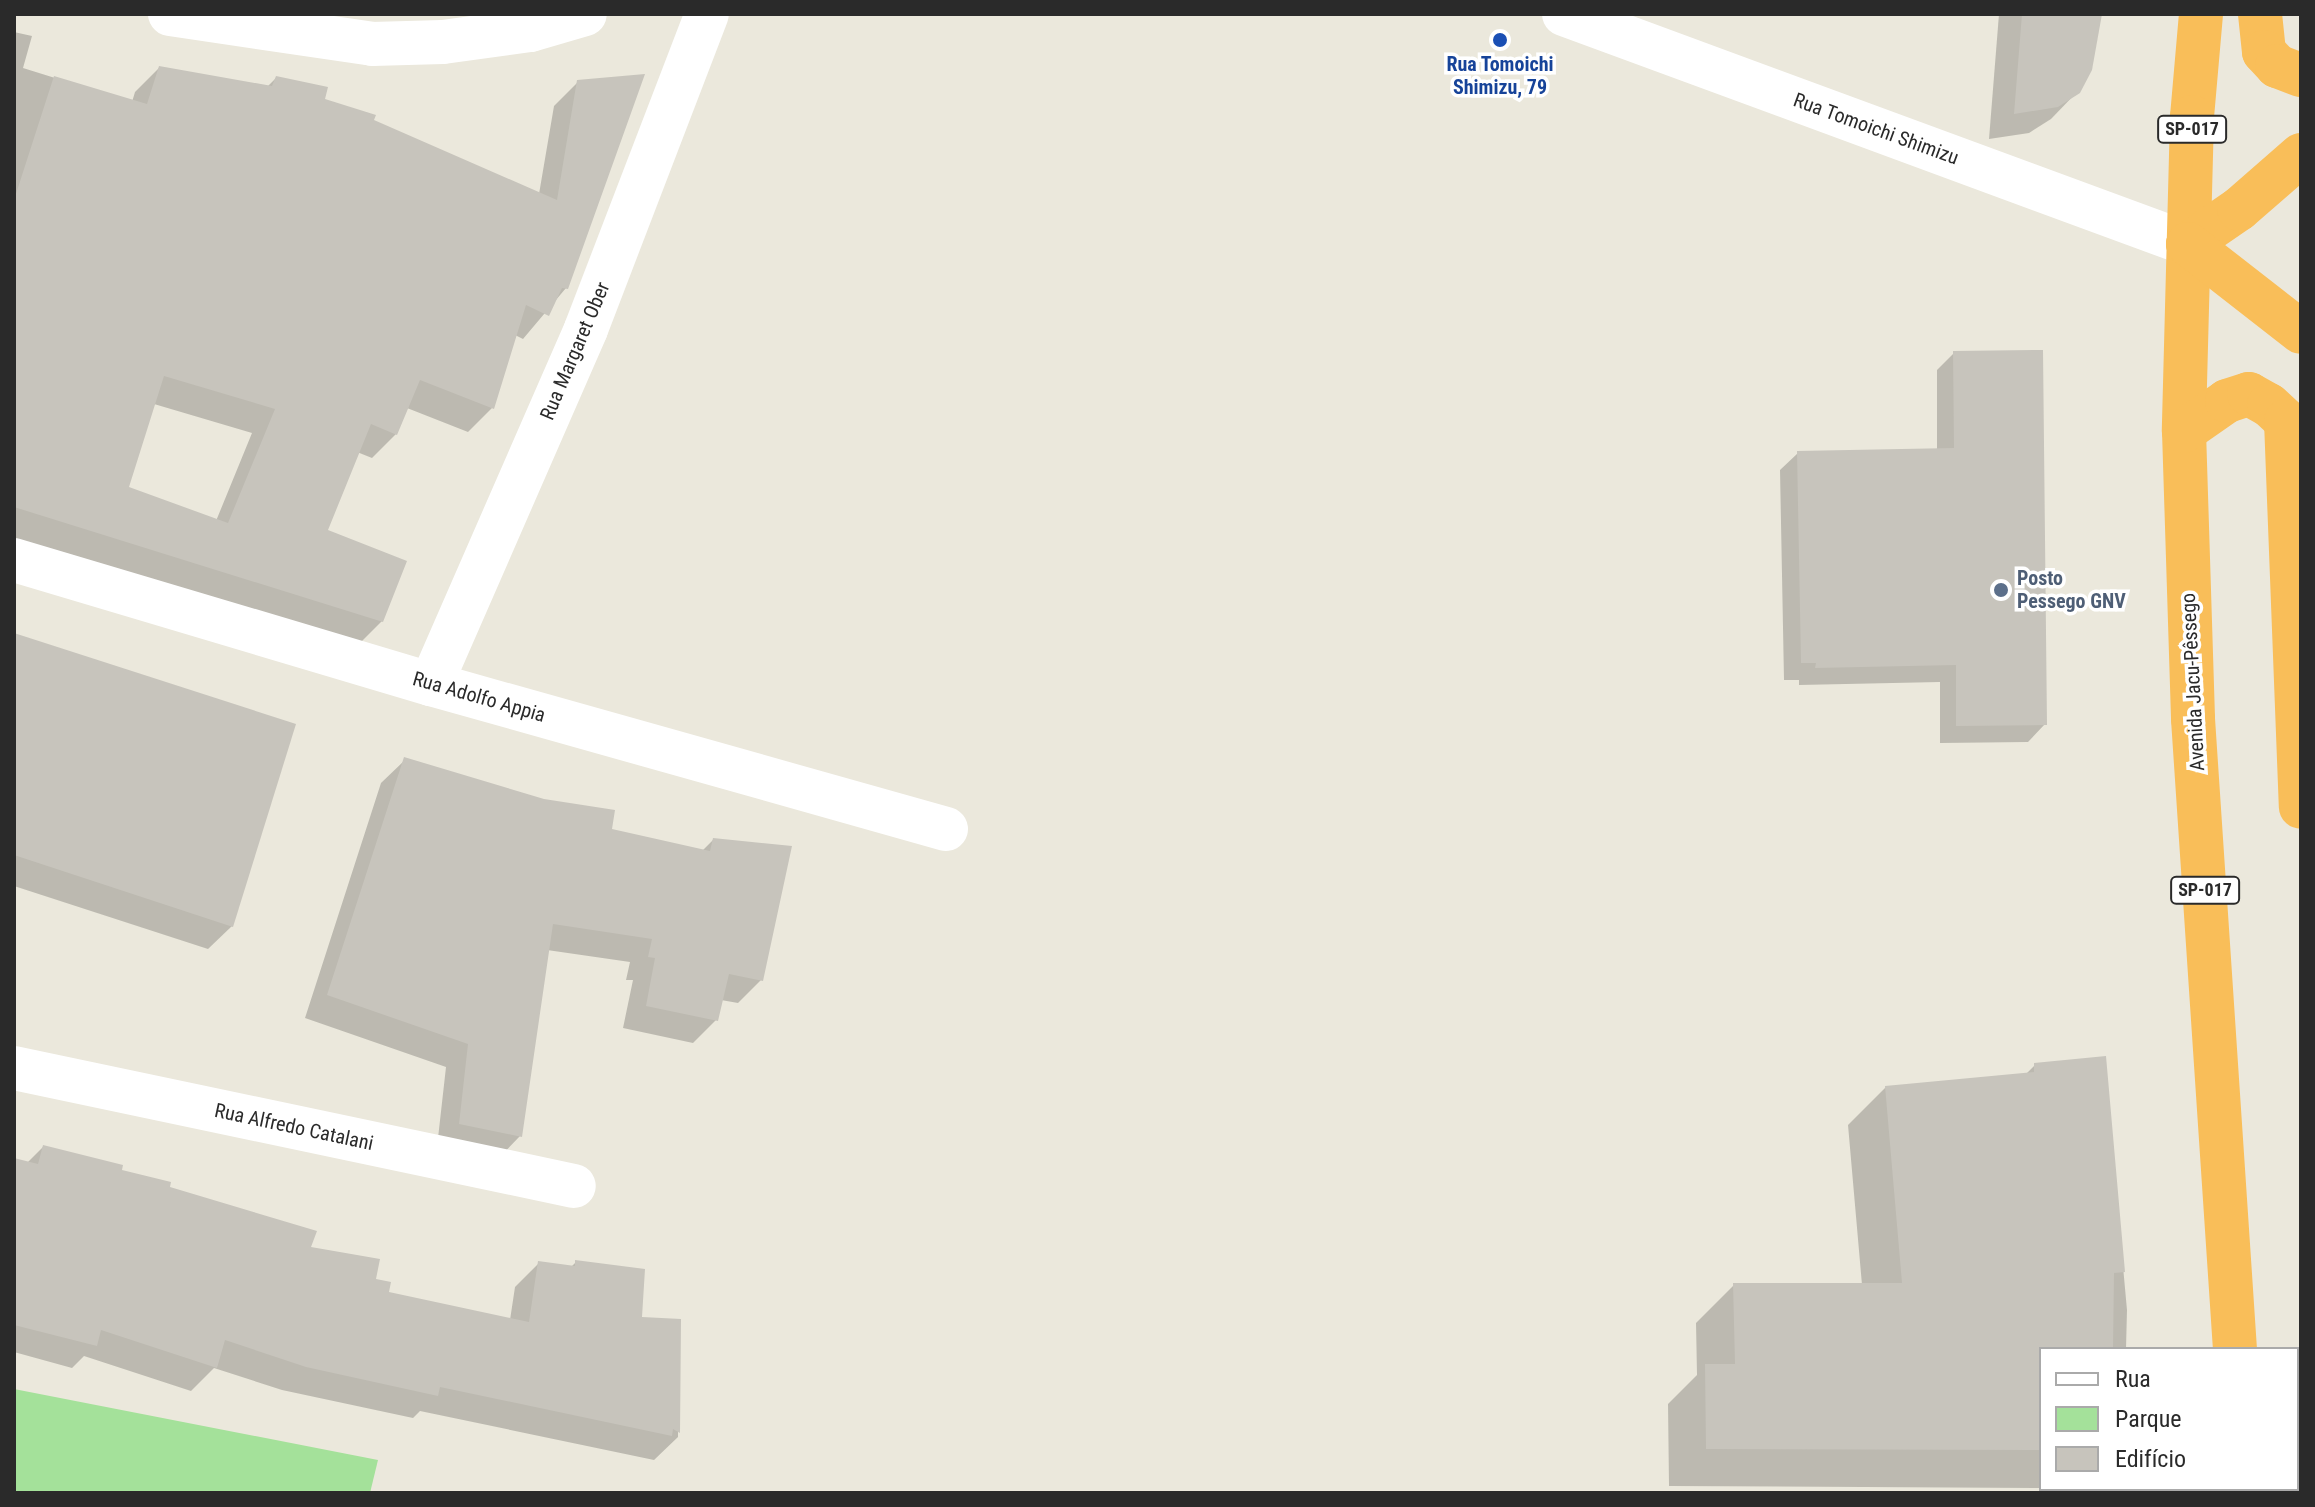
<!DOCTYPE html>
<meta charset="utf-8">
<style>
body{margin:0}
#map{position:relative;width:2315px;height:1507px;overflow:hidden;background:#ebe8dc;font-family:"Roboto Condensed",sans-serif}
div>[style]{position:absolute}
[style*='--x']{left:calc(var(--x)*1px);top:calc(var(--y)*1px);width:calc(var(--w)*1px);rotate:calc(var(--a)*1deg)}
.green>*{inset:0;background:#a4e19a}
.shadow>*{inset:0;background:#0003}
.building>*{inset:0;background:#c7c4bc}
.minor>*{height:44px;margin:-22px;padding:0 22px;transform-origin:22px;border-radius:22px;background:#fff}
.highway>*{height:44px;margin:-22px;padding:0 22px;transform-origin:22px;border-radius:22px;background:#f9be59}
.dots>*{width:22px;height:22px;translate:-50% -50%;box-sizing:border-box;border:4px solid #fff;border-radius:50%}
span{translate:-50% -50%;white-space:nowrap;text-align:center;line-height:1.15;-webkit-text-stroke:7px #fff;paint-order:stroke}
.shield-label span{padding:2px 6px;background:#fff;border:2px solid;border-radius:6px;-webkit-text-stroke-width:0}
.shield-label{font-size:18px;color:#2a2a2a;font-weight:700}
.transit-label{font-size:20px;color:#164399;font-weight:700}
.street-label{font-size:20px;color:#2a2a2a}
.service-label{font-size:20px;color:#4e5e75;font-weight:700}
.left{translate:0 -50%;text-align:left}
.frame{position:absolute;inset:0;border:16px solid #2a2a2a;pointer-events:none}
.legend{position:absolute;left:2039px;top:1347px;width:260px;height:144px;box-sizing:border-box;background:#fff;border:2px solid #aaa;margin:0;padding:10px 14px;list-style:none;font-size:24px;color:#2a2a2a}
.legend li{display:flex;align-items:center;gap:16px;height:40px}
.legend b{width:40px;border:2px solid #aaa}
</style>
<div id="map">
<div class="green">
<i style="clip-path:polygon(14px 1389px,378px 1460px,370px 1493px,14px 1493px)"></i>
</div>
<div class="shadow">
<i style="clip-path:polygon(1999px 14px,2100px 14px,2090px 69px,2078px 91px,2051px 119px,2029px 133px,1989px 139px)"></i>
<i style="clip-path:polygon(evenodd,14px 32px,32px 36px,23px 68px,132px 102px,135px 92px,159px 68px,267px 87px,276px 78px,539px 194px,554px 106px,578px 82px,566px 288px,523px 339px,515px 335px,492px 408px,468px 432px,407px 408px,396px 434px,372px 458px,357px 452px,325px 531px,382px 621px,358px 645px,14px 539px,14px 32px,154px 404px,252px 433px,216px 521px,127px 488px,154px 404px)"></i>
<i style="clip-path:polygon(1954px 353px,2045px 724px,2028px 742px,1940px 743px,1940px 682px,1799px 685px,1799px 680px,1784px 680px,1780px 470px,1798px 453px,1937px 450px,1937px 370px)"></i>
<i style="clip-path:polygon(14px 637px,232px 926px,208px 949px,14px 886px)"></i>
<i style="clip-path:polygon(405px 760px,610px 830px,702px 851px,713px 840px,761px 980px,738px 1003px,721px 1000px,716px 1020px,693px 1043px,623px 1028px,633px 980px,626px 980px,630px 962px,547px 950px,520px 1136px,497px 1160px,437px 1147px,446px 1067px,305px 1018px,381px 783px)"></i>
<i style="clip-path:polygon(2104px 1058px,2127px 1310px,2126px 1349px,2041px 1349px,2041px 1488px,1669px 1486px,1668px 1404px,1697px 1375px,1696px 1323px,1734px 1285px,1862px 1285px,1848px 1125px,1886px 1087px,2025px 1075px,2035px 1065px)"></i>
<i style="clip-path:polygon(43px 1147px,168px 1188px,373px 1280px,386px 1294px,510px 1320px,515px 1287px,539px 1263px,571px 1267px,576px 1262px,640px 1319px,679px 1321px,678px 1437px,654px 1460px,420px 1411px,413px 1418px,282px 1390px,214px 1368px,191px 1391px,84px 1356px,72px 1368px,14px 1352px,14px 1160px,27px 1163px)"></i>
</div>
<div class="building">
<i style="clip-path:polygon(2022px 14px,2102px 14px,2092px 70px,2080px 93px,2058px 107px,2014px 114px)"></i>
<i style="clip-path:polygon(evenodd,159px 66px,272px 86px,276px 76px,328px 87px,325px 99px,376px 115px,374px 120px,557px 200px,577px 80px,645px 74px,568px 289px,562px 288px,549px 316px,526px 305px,494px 409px,420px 380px,397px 435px,371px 424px,328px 530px,407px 561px,383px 622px,14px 507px,14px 200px,54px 76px,147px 104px,159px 66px,164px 376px,275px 409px,228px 523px,129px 487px,164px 376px)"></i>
<i style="clip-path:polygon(2043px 350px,2047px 725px,1956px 726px,1956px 665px,1815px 668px,1816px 663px,1801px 663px,1797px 451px,1954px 448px,1953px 351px)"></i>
<i style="clip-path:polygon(14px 633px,296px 724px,233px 927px,14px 855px)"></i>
<i style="clip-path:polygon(404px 757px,544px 799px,615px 810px,612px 829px,710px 851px,713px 838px,792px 846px,763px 981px,729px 974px,718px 1021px,646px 1006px,655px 958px,648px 957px,652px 939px,553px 924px,522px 1137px,459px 1124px,468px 1044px,327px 995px)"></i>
<i style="clip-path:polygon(2106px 1056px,2125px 1272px,2114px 1273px,2113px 1349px,2041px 1349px,2041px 1450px,1706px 1449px,1705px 1364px,1735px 1364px,1733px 1283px,1902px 1283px,1885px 1086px,2034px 1072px,2034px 1063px)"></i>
<i style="clip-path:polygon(43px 1145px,123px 1165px,122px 1170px,171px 1182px,170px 1187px,317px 1231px,311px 1247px,380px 1259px,376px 1279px,391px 1282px,389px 1292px,529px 1322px,538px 1261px,575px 1266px,575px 1260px,645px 1269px,642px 1317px,681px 1319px,680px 1433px,673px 1429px,672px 1436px,440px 1387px,438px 1396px,306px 1367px,225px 1340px,217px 1368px,101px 1330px,97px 1346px,14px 1325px,14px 1158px,38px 1164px)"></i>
</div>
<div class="minor">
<i style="--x:170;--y:14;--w:204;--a:8.4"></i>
<i style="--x:372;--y:44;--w:71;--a:-1.6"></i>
<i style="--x:443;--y:42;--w:88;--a:-7.9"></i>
<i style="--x:530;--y:30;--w:57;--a:-16.2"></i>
<i style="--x:1564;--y:14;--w:665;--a:20.23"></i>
<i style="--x:14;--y:560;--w:435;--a:16.6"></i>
<i style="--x:431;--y:684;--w:535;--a:15.72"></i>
<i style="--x:431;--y:684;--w:387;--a:-66.4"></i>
<i style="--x:586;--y:329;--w:337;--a:-69"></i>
<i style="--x:14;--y:1068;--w:572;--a:11.9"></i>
</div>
<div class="highway">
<i style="--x:2201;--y:14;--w:103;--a:95"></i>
<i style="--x:2192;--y:117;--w:314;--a:91.5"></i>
<i style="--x:2184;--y:431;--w:288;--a:88.2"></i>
<i style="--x:2193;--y:719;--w:631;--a:86.19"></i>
<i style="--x:2260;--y:14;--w:38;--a:84"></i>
<i style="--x:2264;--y:52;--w:19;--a:47"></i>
<i style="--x:2277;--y:66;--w:26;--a:21"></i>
<i style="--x:2188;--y:244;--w:62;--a:-34.5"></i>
<i style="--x:2239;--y:209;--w:82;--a:-41.1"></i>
<i style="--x:2188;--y:244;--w:143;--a:37.9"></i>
<i style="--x:2184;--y:431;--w:52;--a:-34.9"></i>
<i style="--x:2227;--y:401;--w:23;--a:-18"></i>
<i style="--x:2249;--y:394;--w:23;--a:29"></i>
<i style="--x:2269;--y:405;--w:23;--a:43"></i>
<i style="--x:2286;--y:421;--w:386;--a:87.8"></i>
<i style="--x:2245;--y:1489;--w:4;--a:90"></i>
</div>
<div class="dots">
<i style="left:1500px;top:40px;background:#1a4fb4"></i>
<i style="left:2001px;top:590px;background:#5c6f8a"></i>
</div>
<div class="shield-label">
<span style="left:2192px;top:129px">SP-017</span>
<span style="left:2205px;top:890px">SP-017</span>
</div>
<div class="transit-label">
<span style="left:1500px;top:76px">Rua Tomoichi<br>Shimizu, 79</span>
</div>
<div class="street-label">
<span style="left:1876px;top:129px;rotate:20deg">Rua Tomoichi Shimizu</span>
<span style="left:575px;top:351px;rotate:-67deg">Rua Margaret Ober</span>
<span style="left:2193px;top:682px;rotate:-93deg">Avenida Jacu-Pêssego</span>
<span style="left:479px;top:697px;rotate:16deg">Rua Adolfo Appia</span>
<span style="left:294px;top:1127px;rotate:12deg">Rua Alfredo Catalani</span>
</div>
<div class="service-label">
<span class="left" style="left:2017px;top:590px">Posto<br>Pessego GNV</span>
</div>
<div class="frame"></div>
<ul class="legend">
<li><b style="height:10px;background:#fff"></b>Rua</li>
<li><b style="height:22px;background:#a4e19a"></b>Parque</li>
<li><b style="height:22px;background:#c7c4bc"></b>Edifício</li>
</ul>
</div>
